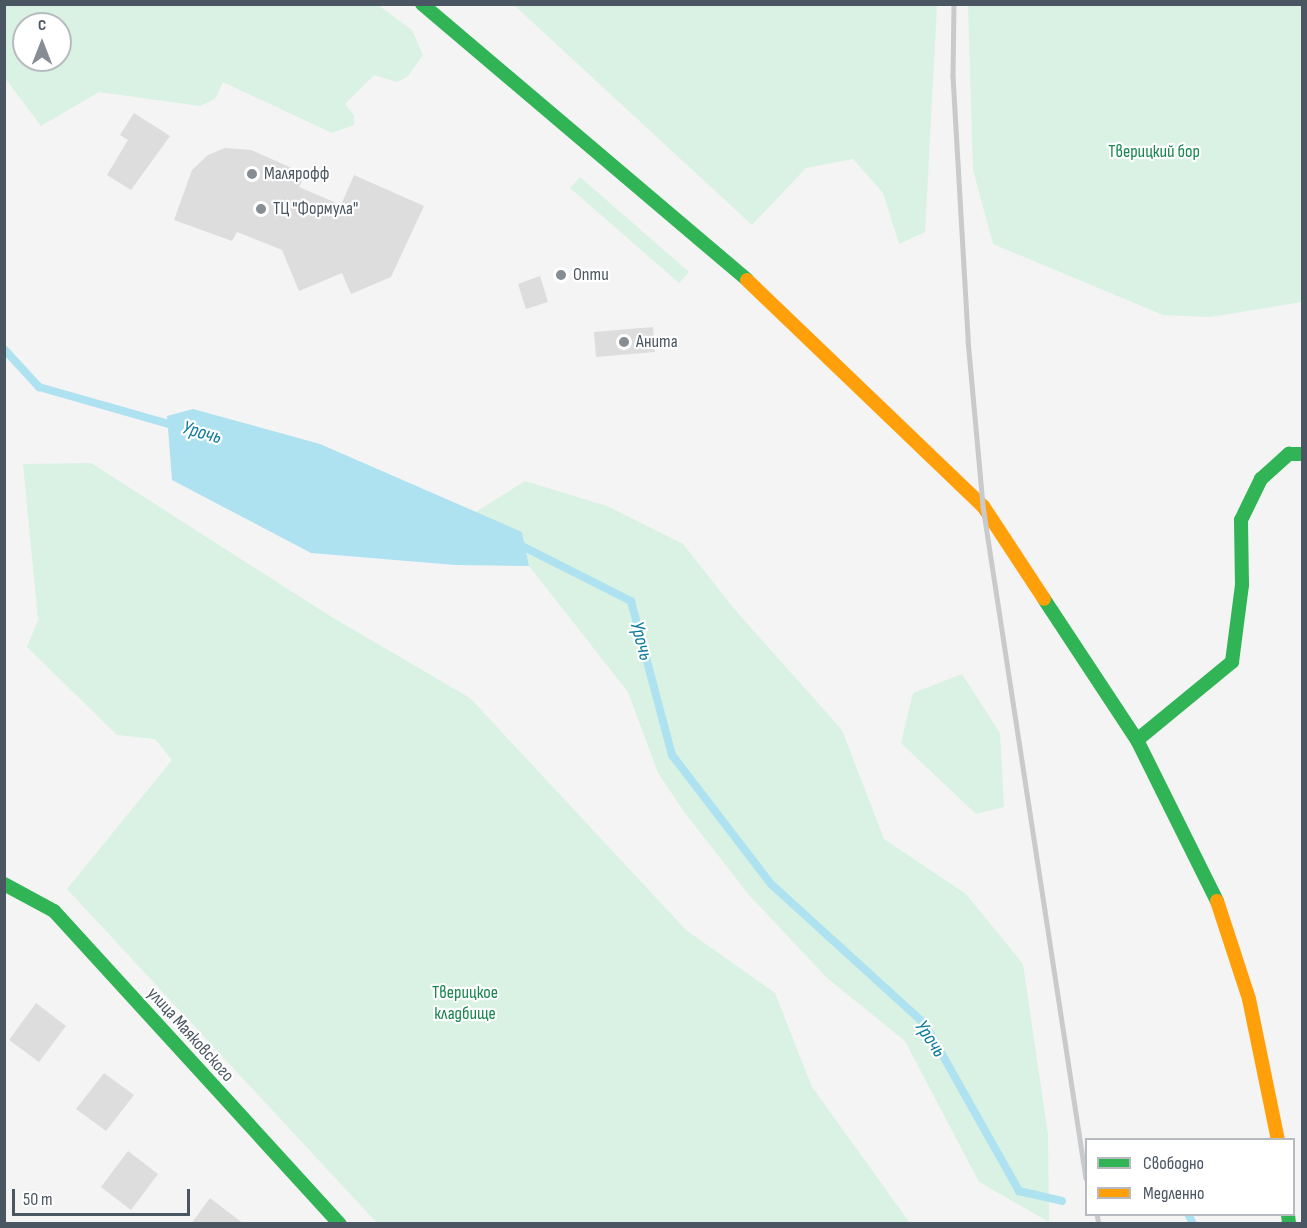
<!DOCTYPE html>
<meta charset="utf-8">
<style>
body{margin:0}
#map{position:relative;width:1307px;height:1228px;overflow:hidden;background:#f4f4f4;font-family:"Sofia Sans Condensed",sans-serif}
div>[style]{position:absolute}
[style*='--x']{left:calc(var(--x)*1px);top:calc(var(--y)*1px);width:calc(var(--w)*1px);rotate:calc(var(--a)*1deg)}
.green>*{inset:0;background:#d9f2e3}
.water>*{inset:0;background:#aee2f0}
.stream>*{height:8px;margin:-4px;padding:0 4px;transform-origin:4px;border-radius:4px;background:#aee2f0}
.building>*{inset:0;background:#ddddde}
.fast>*{height:14px;margin:-7px;padding:0 7px;transform-origin:7px;border-radius:7px;background:#30b455}
.slow>*{height:14px;margin:-7px;padding:0 7px;transform-origin:7px;border-radius:7px;background:#ff9f0a}
.rail>*{height:4.5px;margin:-2.25px;padding:0 2.25px;transform-origin:2.25px;border-radius:2.25px;background:#c9cacc}
.dots>*{width:16px;height:16px;translate:-50% -50%;box-sizing:border-box;border:3px solid #fff;border-radius:50%}
span{translate:-50% -50%;white-space:nowrap;text-align:center;line-height:1.15;-webkit-text-stroke:4.5px #fff;paint-order:stroke}
.park-label{font-size:18px;color:#17864f}
.poi-label{font-size:18px;color:#4a5661}
.left{translate:0 -50%;text-align:left}
.street-label{font-size:18px;color:#4a5661}
.water-label{font-size:20px;color:#0c7c9b;font-style:italic}
.frame{position:absolute;inset:0;border:6px solid #4a5661;pointer-events:none}
.legend{position:absolute;left:1085px;top:1138px;width:210px;height:78px;box-sizing:border-box;background:#fff;border:2px solid #b7bbc0;margin:0;padding:8px 10px;list-style:none;font-size:18px;color:#4a5661}
.legend li{display:flex;align-items:center;gap:12px;height:30px}
.legend b{width:30px;border:2px solid #b7bbc0}
.north{position:absolute;left:12px;top:12px;width:60px;height:60px;box-sizing:border-box;background:#fff;border:2px solid #b7bbc0;border-radius:50%;rotate:0deg;font-size:16px;font-weight:700;line-height:24px;text-align:center;color:#4a5661}
.north::after{content:'';display:block;margin:auto;width:21px;height:27px;background:#868d94;clip-path:polygon(50% 0,100% 100%,50% 72%,0 100%)}
.scale{position:absolute;left:12px;top:1189px;width:178px;height:27px;box-sizing:border-box;border:3px solid #4a5661;border-top:0;padding-left:8px;font-size:18px;line-height:21px;white-space:nowrap;color:#4a5661;-webkit-text-stroke:4px #fff;paint-order:stroke}
</style>
<div id="map">
<div class="green">
<i style="clip-path:polygon(evenodd,5px 4px,378px 5px,412px 30px,423px 55px,407px 77px,397px 82px,374px 75px,345px 104px,354px 115px,354px 125px,332px 133px,223px 82px,215px 99px,200px 106px,99px 92px,41px 126px,5px 78px,5px 4px,24px 24px,60px 24px,60px 60px,24px 60px,24px 24px)"></i>
<i style="clip-path:polygon(514px 5px,937px 5px,925px 232px,899px 244px,883px 193px,853px 159px,806px 168px,752px 225px)"></i>
<i style="clip-path:polygon(968px 5px,1302px 5px,1302px 302px,1210px 317px,1163px 315px,993px 244px,973px 170px)"></i>
<i style="clip-path:polygon(580px 177px,689px 272px,679px 283px,570px 188px)"></i>
<i style="clip-path:polygon(91px 463px,330px 616px,470px 698px,686px 930px,775px 993px,812px 1087px,910px 1223px,377px 1223px,67px 889px,172px 760px,155px 739px,117px 735px,27px 647px,38px 620px,23px 464px)"></i>
<i style="clip-path:polygon(525px 481px,607px 506px,683px 544px,736px 611px,842px 730px,884px 839px,966px 894px,1023px 964px,1048px 1135px,1049px 1222px,979px 1182px,905px 1041px,827px 978px,749px 895px,685px 813px,658px 773px,628px 692px,529px 566px,522px 532px,474px 513px)"></i>
<i style="clip-path:polygon(962px 674px,1000px 733px,1004px 807px,976px 814px,901px 743px,913px 693px)"></i>
</div>
<div class="water">
<i style="clip-path:polygon(193px 409px,320px 444px,522px 532px,529px 566px,455px 565px,311px 553px,172px 480px,167px 416px)"></i>
</div>
<div class="stream">
<i style="--x:4;--y:349;--w:52;--a:47.4"></i>
<i style="--x:39;--y:387;--w:142;--a:15.9"></i>
<i style="--x:518;--y:544;--w:127;--a:26.8"></i>
<i style="--x:631;--y:601;--w:159;--a:75.1"></i>
<i style="--x:672;--y:755;--w:163;--a:52.5"></i>
<i style="--x:771;--y:884;--w:208;--a:42.3"></i>
<i style="--x:925;--y:1024;--w:192;--a:60.6"></i>
<i style="--x:1019;--y:1191;--w:44;--a:13.1"></i>
<i style="--x:1188;--y:1214;--w:11;--a:63"></i>
</div>
<div class="building">
<i style="clip-path:polygon(134px 113px,170px 136px,131px 190px,107px 175px,128px 140px,120px 135px)"></i>
<i style="clip-path:polygon(225px 148px,251px 150px,305px 174px,299px 187px,341px 205px,354px 175px,424px 206px,391px 277px,351px 294px,342px 273px,299px 291px,282px 250px,237px 232px,232px 241px,174px 220px,192px 170px,208px 155px)"></i>
<i style="clip-path:polygon(540px 276px,548px 302px,526px 309px,518px 284px)"></i>
<i style="clip-path:polygon(653px 327px,655px 352px,596px 357px,594px 332px)"></i>
<i style="clip-path:polygon(36px 1003px,66px 1026px,39px 1062px,9px 1040px)"></i>
<i style="clip-path:polygon(104px 1073px,134px 1095px,106px 1131px,76px 1109px)"></i>
<i style="clip-path:polygon(128px 1151px,158px 1174px,131px 1210px,101px 1187px)"></i>
<i style="clip-path:polygon(210px 1198px,244px 1224px,191px 1224px)"></i>
</div>
<div class="fast">
<i style="--x:422;--y:4;--w:426;--a:40.3"></i>
<i style="--x:1044;--y:599;--w:169;--a:56.6"></i>
<i style="--x:1137;--y:740;--w:180;--a:63.6"></i>
<i style="--x:1137;--y:740;--w:123;--a:-39.4"></i>
<i style="--x:1232;--y:662;--w:78;--a:-82.6"></i>
<i style="--x:1242;--y:585;--w:65;--a:-90.9"></i>
<i style="--x:1241;--y:520;--w:46;--a:-64"></i>
<i style="--x:1261;--y:479;--w:38;--a:-42"></i>
<i style="--x:1289;--y:454;--w:13;--a:0"></i>
<i style="--x:4;--y:884;--w:57;--a:28.4"></i>
<i style="--x:54;--y:911;--w:424;--a:47.6"></i>
<i style="--x:1288;--y:1214;--w:10;--a:84"></i>
</div>
<div class="slow">
<i style="--x:747;--y:280;--w:327;--a:43.8"></i>
<i style="--x:983;--y:506;--w:111;--a:56.7"></i>
<i style="--x:1217;--y:901;--w:103;--a:71.9"></i>
<i style="--x:1249;--y:999;--w:144;--a:78.4"></i>
</div>
<div class="rail">
<i style="--x:954;--y:4;--w:72;--a:90.8"></i>
<i style="--x:953;--y:76;--w:264;--a:86.7"></i>
<i style="--x:968;--y:340;--w:167;--a:84.8"></i>
<i style="--x:983;--y:506;--w:680;--a:81.29"></i>
<i style="--x:1097;--y:1214;--w:10;--a:79"></i>
</div>
<div class="dots">
<i style="left:252px;top:174px;background:#868d94"></i>
<i style="left:261px;top:209px;background:#868d94"></i>
<i style="left:561px;top:275px;background:#868d94"></i>
<i style="left:624px;top:342px;background:#868d94"></i>
</div>
<div class="park-label">
<span style="left:1154px;top:152px">Тверицкий бор</span>
<span style="left:465px;top:1004px">Тверицкое<br>кладбище</span>
</div>
<div class="poi-label">
<span class="left" style="left:264px;top:174px">Малярофф</span>
<span class="left" style="left:273px;top:209px">ТЦ "Формула"</span>
<span class="left" style="left:573px;top:275px">Опти</span>
<span class="left" style="left:636px;top:342px">Анита</span>
</div>
<div class="street-label">
<span style="left:190px;top:1035px;rotate:48deg">улица Маяковского</span>
</div>
<div class="water-label">
<span style="left:202px;top:433px;rotate:16deg">Урочь</span>
<span style="left:641px;top:641px;rotate:75deg">Урочь</span>
<span style="left:930px;top:1039px;rotate:56deg">Урочь</span>
</div>
<div class="frame"></div>
<ul class="legend">
<li><b style="height:8px;background:#30b455"></b>Свободно</li>
<li><b style="height:8px;background:#ff9f0a"></b>Медленно</li>
</ul>
<div class="north">С</div>
<div class="scale">50 m</div>
</div>
